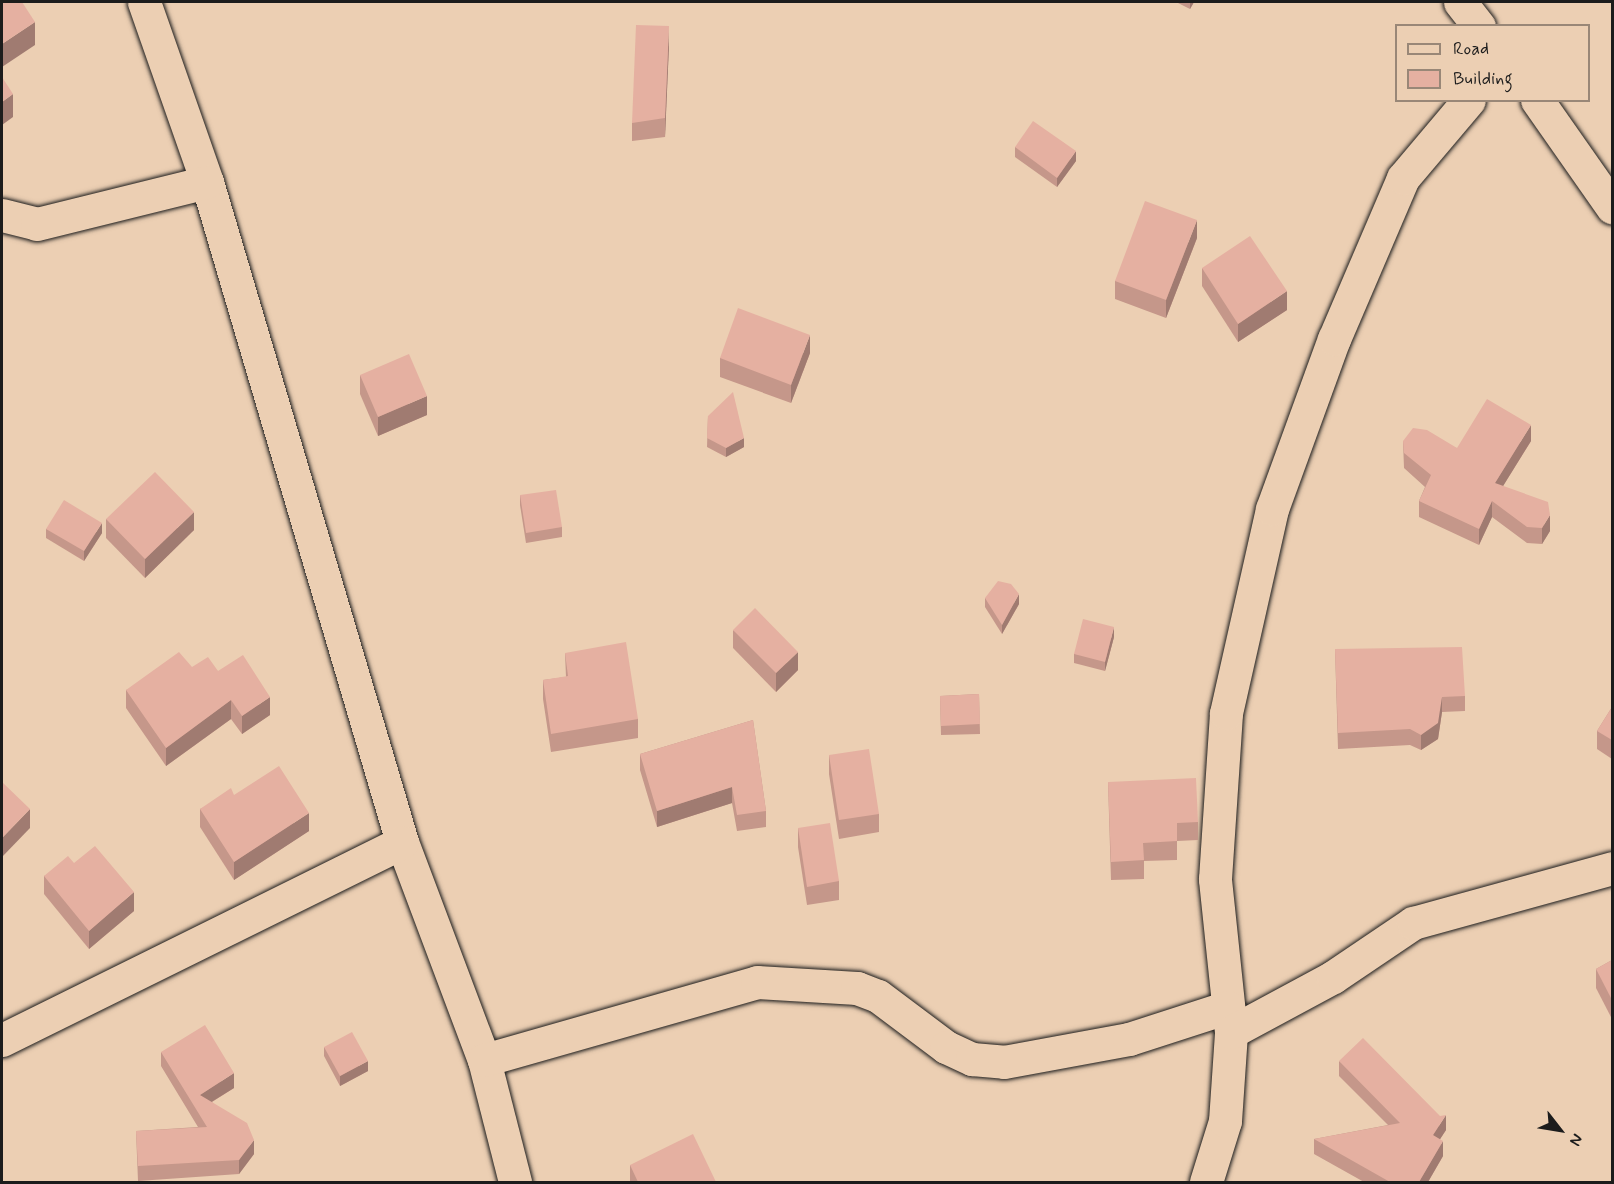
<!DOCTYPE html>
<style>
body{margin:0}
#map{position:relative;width:1614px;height:1184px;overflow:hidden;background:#eccfb3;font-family:Mynerve,sans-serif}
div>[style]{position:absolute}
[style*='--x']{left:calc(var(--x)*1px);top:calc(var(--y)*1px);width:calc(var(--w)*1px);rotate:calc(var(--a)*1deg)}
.roads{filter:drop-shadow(0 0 2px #1c1c1c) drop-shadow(0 0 2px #1c1c1c)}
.minor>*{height:33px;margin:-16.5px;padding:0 16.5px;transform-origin:16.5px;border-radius:16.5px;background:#eccfb3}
.wall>*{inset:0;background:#c5978a}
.shaded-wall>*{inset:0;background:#a07b71}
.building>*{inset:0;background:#e5b0a1}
span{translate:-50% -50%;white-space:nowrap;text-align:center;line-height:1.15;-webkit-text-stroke:6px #eccfb3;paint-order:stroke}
.frame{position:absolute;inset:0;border:3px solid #1c1c1c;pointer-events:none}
.legend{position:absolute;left:1395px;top:24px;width:195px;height:78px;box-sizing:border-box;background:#eccfb3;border:2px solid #998777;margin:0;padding:8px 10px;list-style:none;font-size:18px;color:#1c1c1c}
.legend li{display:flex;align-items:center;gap:12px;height:30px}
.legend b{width:30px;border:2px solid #998777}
.north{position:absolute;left:1530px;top:1100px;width:60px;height:60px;-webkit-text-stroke:4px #eccfb3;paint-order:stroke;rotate:121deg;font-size:16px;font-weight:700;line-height:24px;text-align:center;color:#1c1c1c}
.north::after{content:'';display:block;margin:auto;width:21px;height:27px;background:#1c1c1c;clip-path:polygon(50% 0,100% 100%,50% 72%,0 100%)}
</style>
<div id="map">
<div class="roads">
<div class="minor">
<i style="--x:144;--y:2;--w:191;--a:70.7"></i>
<i style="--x:207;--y:182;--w:688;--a:73.54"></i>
<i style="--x:402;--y:842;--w:233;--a:69.4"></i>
<i style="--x:484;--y:1060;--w:126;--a:75.7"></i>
<i style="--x:1460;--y:2;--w:31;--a:52"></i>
<i style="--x:1537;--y:100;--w:131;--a:55"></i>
<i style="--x:2;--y:215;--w:36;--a:14"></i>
<i style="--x:37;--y:224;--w:175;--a:-13.9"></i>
<i style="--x:1231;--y:1032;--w:154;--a:-96"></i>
<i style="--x:1215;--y:879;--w:166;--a:-86.2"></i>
<i style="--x:1226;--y:713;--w:209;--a:-77.3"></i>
<i style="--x:1272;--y:509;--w:181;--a:-70"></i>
<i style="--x:1334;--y:339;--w:175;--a:-66.8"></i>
<i style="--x:1403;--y:178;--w:102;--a:-49.8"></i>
<i style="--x:2;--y:1040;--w:446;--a:-26.3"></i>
<i style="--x:484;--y:1060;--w:284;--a:-15.9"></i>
<i style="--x:757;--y:982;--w:100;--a:3.4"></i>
<i style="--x:857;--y:988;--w:22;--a:21"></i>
<i style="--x:878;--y:996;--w:85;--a:36.9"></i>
<i style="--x:946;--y:1047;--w:29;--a:25"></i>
<i style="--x:972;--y:1059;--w:32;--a:5"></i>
<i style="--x:1004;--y:1062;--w:127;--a:-10.4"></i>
<i style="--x:1129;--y:1039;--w:104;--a:-17.9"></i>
<i style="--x:1206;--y:1182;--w:64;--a:-72.7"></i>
<i style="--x:1225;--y:1121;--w:89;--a:-86.1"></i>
<i style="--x:1231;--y:1032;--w:116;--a:-28.3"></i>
<i style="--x:1333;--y:977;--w:97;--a:-34"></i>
<i style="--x:1413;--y:923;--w:206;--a:-15.4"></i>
</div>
</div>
<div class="wall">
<i style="clip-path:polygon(1176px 2px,1194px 2px,1190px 9px)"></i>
<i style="clip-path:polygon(669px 45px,665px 137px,632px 141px,632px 123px)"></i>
<i style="clip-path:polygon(1015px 147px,1076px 161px,1057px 187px,1015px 157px)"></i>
<i style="clip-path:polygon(1197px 238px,1166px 318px,1115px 299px,1115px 281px)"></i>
<i style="clip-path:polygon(1202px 268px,1287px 310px,1238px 342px,1202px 286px)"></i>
<i style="clip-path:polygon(810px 353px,791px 403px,720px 377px,720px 358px)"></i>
<i style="clip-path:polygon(360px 375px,427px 415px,378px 436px,360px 394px)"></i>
<i style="clip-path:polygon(708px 416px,744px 447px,726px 457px,707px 447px)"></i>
<i style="clip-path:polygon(1403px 441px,1457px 448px,1531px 441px,1503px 486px,1550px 531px,1542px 544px,1527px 543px,1492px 517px,1479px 545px,1419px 517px,1419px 501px,1425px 487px,1404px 468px)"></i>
<i style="clip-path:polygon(520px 495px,562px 527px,562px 537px,526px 543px,520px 505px)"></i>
<i style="clip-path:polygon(106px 519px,194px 530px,145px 578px,106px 538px)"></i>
<i style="clip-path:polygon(46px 529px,102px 533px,84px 561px,46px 538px)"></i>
<i style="clip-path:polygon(985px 598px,1019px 604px,1002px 634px,985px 607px)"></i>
<i style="clip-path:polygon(733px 630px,798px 670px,776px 692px,733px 648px)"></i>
<i style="clip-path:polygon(1114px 637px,1105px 671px,1074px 663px,1074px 654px)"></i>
<i style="clip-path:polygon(1335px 649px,1465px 696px,1465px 711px,1442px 712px,1438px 739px,1421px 750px,1410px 745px,1338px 749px)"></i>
<i style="clip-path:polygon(565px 653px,638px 719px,638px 738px,551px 752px,543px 699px,543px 680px,566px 677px)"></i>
<i style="clip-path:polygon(192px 667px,218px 671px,270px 715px,242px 734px,231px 719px,166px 766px,126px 708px,126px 690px)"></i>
<i style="clip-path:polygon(979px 694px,980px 734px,941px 735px,940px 696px)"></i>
<i style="clip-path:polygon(1612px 707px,1612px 759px,1597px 749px,1597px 731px)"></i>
<i style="clip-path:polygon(753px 720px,766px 811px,766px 827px,737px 831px,732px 803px,657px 827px,640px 770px,640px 754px)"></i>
<i style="clip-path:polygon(829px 755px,879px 814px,879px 832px,839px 839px,829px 774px)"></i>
<i style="clip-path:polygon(1108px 782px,1198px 822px,1198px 840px,1177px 841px,1177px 860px,1144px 861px,1144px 879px,1111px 880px)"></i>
<i style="clip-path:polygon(234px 795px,309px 831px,234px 880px,200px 827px,200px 809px)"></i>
<i style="clip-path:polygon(798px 828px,839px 881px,839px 900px,807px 905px,798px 847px)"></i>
<i style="clip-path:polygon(74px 863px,134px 911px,89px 949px,44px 894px,44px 876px)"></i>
<i style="clip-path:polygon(1612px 960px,1612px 1019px,1596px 988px,1596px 969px)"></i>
<i style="clip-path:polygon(324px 1047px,368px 1071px,340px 1086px,324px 1056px)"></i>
<i style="clip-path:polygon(161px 1052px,234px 1088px,212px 1102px,254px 1154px,239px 1174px,138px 1181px,136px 1131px,198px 1127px,161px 1066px)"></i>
<i style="clip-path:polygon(1339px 1061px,1446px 1130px,1440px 1139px,1443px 1156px,1428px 1182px,1364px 1182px,1314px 1154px,1314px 1139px,1388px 1125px,1339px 1076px)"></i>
<i style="clip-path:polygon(630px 1165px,716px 1182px,630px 1182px)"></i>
</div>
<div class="shaded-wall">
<i style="clip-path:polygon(1190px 2px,1194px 2px,1190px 9px)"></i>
<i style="clip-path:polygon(35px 22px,35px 45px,2px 67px,2px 44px)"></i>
<i style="clip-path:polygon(669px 26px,669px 45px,665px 137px,665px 118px)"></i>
<i style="clip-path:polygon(13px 94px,13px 117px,2px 125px,2px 102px)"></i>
<i style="clip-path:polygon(1076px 151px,1076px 161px,1057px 187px,1057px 178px)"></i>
<i style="clip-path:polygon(1197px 220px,1197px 238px,1166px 318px,1166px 300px)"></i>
<i style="clip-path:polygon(1287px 291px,1287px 310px,1238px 342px,1238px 324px)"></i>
<i style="clip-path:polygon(810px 335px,810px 353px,791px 403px,791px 385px)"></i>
<i style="clip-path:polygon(427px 396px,427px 415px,378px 436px,378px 417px)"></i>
<i style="clip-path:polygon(1531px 425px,1531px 441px,1495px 499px,1495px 483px)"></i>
<i style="clip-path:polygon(744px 438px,744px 447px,726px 457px,726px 448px)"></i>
<i style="clip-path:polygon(1492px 501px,1492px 517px,1479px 545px,1479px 529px)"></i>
<i style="clip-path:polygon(194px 512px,194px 530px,145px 578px,145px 559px)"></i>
<i style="clip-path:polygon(1550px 515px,1550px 531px,1542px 544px,1542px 528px)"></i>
<i style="clip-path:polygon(102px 523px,102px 533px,84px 561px,84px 551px)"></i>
<i style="clip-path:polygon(1019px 594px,1019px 604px,1002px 634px,1002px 625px)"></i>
<i style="clip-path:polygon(1114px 627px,1114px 637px,1105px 671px,1105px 662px)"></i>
<i style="clip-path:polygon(798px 652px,798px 670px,776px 692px,776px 673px)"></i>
<i style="clip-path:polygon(270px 697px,270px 715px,242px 734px,242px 716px)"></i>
<i style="clip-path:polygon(1442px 697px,1442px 712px,1438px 739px,1421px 750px,1421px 735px)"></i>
<i style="clip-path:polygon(231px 700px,231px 719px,166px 766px,166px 748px)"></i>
<i style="clip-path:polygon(732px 787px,732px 803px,657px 827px,657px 811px)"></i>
<i style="clip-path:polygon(30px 809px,30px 828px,2px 857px,2px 838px)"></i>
<i style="clip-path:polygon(309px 813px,309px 831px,234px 880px,234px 862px)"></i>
<i style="clip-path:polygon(134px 892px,134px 911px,89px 949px,89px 931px)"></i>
<i style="clip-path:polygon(368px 1061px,368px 1071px,340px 1086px,340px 1076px)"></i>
<i style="clip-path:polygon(234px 1073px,234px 1088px,200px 1109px,200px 1095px)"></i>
<i style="clip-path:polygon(1446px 1115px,1446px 1130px,1433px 1150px,1433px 1135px)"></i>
<i style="clip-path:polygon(254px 1140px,254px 1154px,239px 1174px,239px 1160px)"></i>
<i style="clip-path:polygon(1443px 1141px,1443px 1156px,1428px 1182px,1419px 1182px)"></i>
</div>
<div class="building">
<i style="clip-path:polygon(2px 2px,22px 2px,35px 22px,2px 44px)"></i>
<i style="clip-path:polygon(636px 25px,669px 26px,665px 118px,632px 123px)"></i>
<i style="clip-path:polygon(2px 77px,13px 94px,2px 102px)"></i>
<i style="clip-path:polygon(1033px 121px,1076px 151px,1057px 178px,1015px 147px)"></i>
<i style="clip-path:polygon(1145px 201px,1197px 220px,1166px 300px,1115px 281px)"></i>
<i style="clip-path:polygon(1250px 236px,1287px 291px,1238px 324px,1202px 268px)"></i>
<i style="clip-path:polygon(738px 308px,810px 335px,791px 385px,720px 358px)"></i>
<i style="clip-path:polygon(409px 354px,427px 396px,378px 417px,360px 375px)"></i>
<i style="clip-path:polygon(733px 392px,744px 438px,726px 448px,707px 438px,708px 416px)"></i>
<i style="clip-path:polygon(1487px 399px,1531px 425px,1495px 483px,1548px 502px,1550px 515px,1542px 528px,1527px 527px,1492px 501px,1479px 529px,1419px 501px,1431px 475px,1404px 453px,1403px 441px,1413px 428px,1427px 430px,1457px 448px)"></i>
<i style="clip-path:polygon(155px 472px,194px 512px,145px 559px,106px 519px)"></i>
<i style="clip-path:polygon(556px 490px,562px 527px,526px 533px,520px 495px)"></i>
<i style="clip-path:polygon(64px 500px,102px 523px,84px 551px,46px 529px)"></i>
<i style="clip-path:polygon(998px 581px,1011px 584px,1019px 594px,1002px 625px,985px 598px)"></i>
<i style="clip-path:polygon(755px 608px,798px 652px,776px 673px,733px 630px)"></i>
<i style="clip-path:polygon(1083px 619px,1114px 627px,1105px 662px,1074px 654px)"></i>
<i style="clip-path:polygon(626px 642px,638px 719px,551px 734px,543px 680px,568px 676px,565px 653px)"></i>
<i style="clip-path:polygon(1462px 647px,1465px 696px,1442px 697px,1438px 723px,1421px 735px,1410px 729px,1338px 733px,1335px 649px)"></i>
<i style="clip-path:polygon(179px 652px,192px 667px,208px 657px,218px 671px,243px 655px,270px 697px,242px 716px,231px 700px,166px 748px,126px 690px)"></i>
<i style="clip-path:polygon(979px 694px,980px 724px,941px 726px,940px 696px)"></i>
<i style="clip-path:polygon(1612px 707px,1612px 740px,1597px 731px)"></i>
<i style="clip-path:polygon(753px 720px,766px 811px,737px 815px,732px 787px,657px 811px,640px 754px)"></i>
<i style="clip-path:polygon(869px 749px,879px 814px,839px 820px,829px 755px)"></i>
<i style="clip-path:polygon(279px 766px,309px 813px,234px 862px,200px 809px,231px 788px,234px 795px)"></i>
<i style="clip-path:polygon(1196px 778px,1198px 822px,1177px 823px,1177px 841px,1143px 843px,1144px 860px,1111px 862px,1108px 782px)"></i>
<i style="clip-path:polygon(2px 782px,30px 809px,2px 838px)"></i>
<i style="clip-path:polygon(830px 823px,839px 881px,807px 887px,798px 828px)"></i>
<i style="clip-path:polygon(95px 846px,134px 892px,89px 931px,44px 876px,68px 856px,74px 863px)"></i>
<i style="clip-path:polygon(1612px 960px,1612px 1000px,1596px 969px)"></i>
<i style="clip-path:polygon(205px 1025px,234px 1073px,200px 1095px,247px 1123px,254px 1140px,239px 1160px,138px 1166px,136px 1131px,207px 1127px,161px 1052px)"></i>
<i style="clip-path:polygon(352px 1032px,368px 1061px,340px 1076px,324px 1047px)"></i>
<i style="clip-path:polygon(1363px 1038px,1440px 1116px,1446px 1115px,1433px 1135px,1443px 1141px,1419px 1182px,1390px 1182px,1314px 1139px,1400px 1123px,1339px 1061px)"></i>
<i style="clip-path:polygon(693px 1134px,716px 1182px,638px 1182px,630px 1165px)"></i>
</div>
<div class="frame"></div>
<ul class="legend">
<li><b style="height:8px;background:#eccfb3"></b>Road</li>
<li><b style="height:16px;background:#e5b0a1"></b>Building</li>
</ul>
<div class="north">N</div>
</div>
